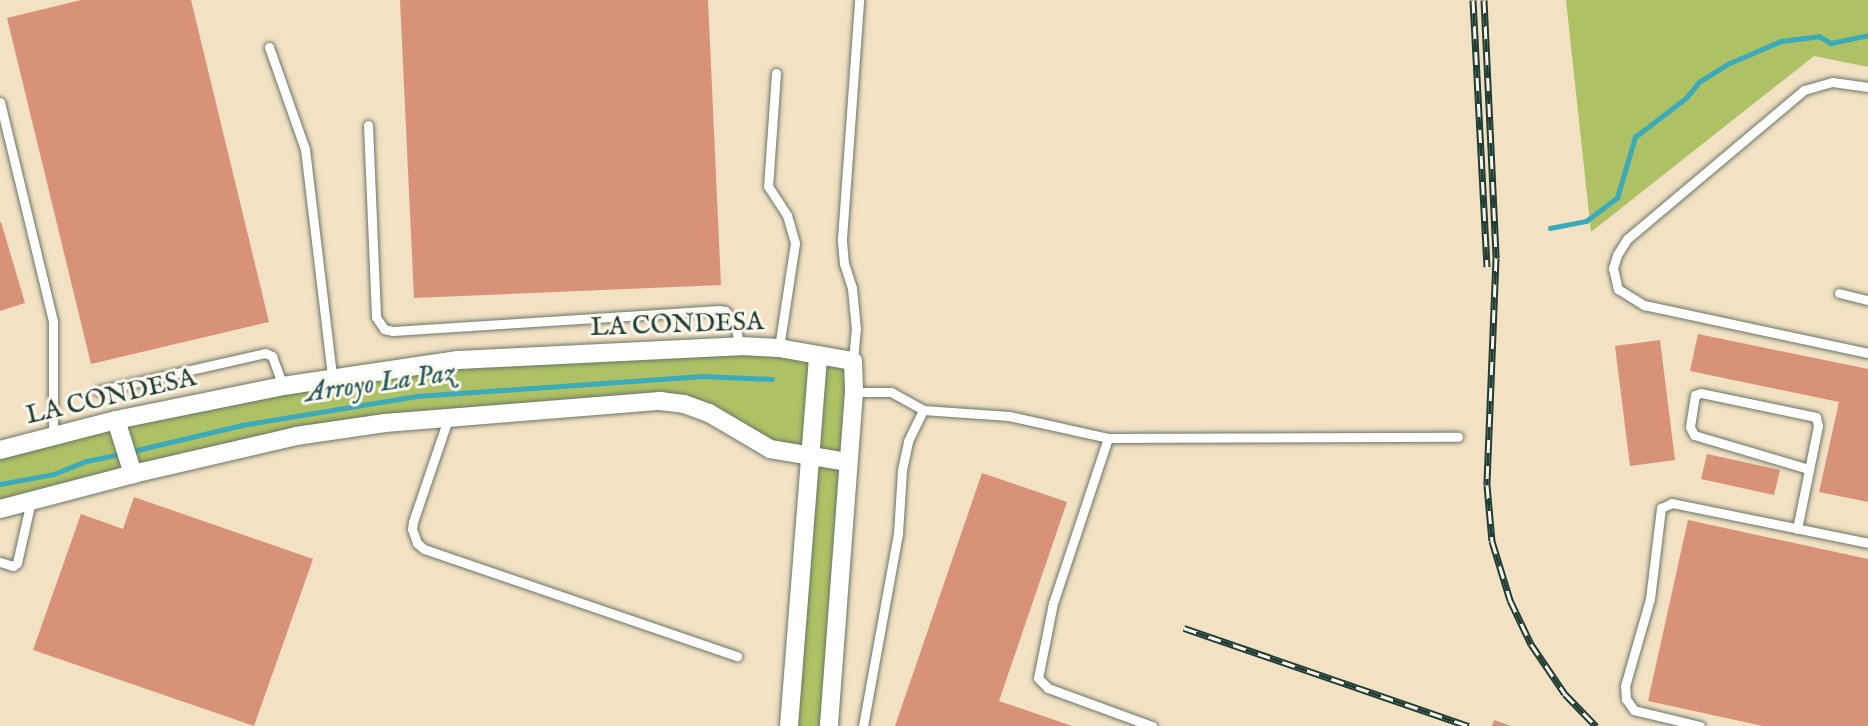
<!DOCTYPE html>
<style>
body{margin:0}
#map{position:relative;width:1868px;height:726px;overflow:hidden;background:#f2e1c3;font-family:"IM FELL English",serif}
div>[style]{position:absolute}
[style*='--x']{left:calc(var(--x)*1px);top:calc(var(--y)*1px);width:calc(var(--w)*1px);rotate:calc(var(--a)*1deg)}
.green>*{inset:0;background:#aec165}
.stream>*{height:4.5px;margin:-2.25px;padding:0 2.25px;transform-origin:2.25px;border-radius:2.25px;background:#3baaba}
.building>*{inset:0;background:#d89278}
.roads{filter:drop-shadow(0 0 2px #697666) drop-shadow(0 0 2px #697666)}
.lane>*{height:9px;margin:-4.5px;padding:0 4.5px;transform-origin:4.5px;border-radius:4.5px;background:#fff}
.street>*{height:18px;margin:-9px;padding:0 9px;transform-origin:9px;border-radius:9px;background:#fff}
.rail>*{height:7px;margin-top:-3.5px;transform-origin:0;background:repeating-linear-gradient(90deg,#fbf7ec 0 13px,#1f3d34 0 26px);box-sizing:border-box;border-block:2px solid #1f3d34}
span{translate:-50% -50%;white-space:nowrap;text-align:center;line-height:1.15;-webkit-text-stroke:6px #fbf7ec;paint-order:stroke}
.street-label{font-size:26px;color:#1f3d34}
.water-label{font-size:28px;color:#275e5c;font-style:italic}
</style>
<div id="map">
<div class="green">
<i style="clip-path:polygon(1566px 0,1868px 0,1868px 67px,1814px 56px,1591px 232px)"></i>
<i style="clip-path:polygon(740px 346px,853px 361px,829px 726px,789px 726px,810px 457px,684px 404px,385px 423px,0 508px,0 450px,332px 377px)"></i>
</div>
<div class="stream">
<i style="--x:1550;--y:228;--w:37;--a:-11"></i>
<i style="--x:1586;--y:221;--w:39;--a:-37"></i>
<i style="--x:1617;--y:198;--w:64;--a:-73.6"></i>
<i style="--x:1635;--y:137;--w:64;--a:-37.4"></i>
<i style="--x:1686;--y:98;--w:21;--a:-51"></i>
<i style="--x:1699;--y:82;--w:36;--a:-32"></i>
<i style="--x:1730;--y:63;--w:56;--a:-23.3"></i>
<i style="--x:1781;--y:41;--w:38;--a:-7"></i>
<i style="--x:1819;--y:36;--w:14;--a:30"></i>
<i style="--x:1831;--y:43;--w:38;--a:-12"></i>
<i style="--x:129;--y:452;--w:116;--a:-13.4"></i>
<i style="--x:242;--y:425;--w:177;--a:-9.4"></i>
<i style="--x:417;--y:396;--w:286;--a:-4"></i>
<i style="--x:702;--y:376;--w:70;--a:2.5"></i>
<i style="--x:0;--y:484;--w:55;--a:-10.5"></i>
<i style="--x:54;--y:474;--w:35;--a:-22"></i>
<i style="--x:87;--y:461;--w:35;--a:-12"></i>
</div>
<div class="building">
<i style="clip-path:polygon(81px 0,191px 0,269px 322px,91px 364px,7px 18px)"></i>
<i style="clip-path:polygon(400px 0,708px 0,721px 285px,414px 298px)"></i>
<i style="clip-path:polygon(1px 222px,25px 303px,0 311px,0 223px)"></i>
<i style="clip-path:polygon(1698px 334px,1868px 369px,1868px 502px,1819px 492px,1839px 402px,1690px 371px)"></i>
<i style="clip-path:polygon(1660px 340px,1675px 460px,1630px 466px,1615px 346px)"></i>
<i style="clip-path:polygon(1707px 454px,1780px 470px,1774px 495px,1701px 479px)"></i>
<i style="clip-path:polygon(982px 473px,1067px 502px,999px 701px,1072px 726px,895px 726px)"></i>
<i style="clip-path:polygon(134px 497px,313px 559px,254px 726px,33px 650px,81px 514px,123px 529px)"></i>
<i style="clip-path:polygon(1688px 520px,1868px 559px,1868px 726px,1763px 726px,1648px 701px)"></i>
<i style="clip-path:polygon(1494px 720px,1511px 726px,1492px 726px)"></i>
</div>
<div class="roads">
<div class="lane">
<i style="--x:269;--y:47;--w:108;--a:70.6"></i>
<i style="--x:305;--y:149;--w:230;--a:83.2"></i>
<i style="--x:776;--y:73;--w:113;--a:94"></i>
<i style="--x:768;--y:186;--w:35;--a:57"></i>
<i style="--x:787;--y:215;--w:29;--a:74"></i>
<i style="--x:795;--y:243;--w:106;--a:98.7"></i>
<i style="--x:1868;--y:87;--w:36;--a:-172"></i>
<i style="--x:1832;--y:82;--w:29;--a:164"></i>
<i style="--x:1804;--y:90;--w:231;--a:139.9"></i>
<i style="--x:1627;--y:239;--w:19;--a:122"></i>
<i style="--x:1617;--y:255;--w:14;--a:107"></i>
<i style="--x:1613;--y:268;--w:22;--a:77"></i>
<i style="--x:1618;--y:289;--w:31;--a:32"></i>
<i style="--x:1644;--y:305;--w:229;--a:12.1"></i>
<i style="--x:0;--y:102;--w:225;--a:76.4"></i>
<i style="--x:53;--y:321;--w:115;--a:90"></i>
<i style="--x:368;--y:125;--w:192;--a:87.6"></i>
<i style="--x:376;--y:317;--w:14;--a:56"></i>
<i style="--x:384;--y:329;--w:9;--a:13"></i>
<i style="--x:393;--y:331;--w:327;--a:-3.7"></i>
<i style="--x:719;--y:310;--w:6;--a:9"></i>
<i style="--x:725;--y:311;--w:13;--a:48"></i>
<i style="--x:734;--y:321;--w:26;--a:77"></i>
<i style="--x:1839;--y:293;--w:30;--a:14"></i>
<i style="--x:853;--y:361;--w:32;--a:-85"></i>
<i style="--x:856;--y:329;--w:41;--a:-95.6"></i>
<i style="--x:852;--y:288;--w:25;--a:-108"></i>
<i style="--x:844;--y:264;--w:25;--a:-95"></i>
<i style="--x:842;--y:239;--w:240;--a:-85.9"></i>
<i style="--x:98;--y:391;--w:171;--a:-12.8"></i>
<i style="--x:265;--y:353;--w:8;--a:23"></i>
<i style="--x:272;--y:356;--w:32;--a:70"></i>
<i style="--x:854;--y:392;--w:37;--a:0"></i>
<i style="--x:891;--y:392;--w:37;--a:29"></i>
<i style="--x:923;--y:410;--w:86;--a:4"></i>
<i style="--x:1009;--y:416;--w:101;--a:12.5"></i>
<i style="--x:1108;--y:438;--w:350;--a:-0.2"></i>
<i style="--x:448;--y:419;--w:109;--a:108.8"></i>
<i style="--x:413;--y:522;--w:7;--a:98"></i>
<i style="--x:412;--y:529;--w:15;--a:70"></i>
<i style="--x:417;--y:543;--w:9;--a:41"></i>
<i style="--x:424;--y:549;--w:331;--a:18.9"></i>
<i style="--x:1108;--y:438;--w:174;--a:108.4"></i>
<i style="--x:1053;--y:603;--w:76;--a:101.3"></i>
<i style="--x:1038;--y:678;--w:14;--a:45"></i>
<i style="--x:1048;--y:688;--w:111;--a:20.1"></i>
<i style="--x:1797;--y:529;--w:105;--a:-78.5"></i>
<i style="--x:1818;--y:426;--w:9;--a:-103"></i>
<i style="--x:1816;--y:417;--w:117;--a:-168.2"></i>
<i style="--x:1701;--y:393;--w:6;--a:162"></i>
<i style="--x:1695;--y:395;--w:32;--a:99"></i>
<i style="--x:1690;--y:427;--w:9;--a:63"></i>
<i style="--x:1694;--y:435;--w:120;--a:16.5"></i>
<i style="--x:0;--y:562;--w:14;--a:17"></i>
<i style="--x:13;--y:566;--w:5;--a:-37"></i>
<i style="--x:17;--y:563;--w:64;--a:-77.3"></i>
<i style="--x:863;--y:726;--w:195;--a:-79.7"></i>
<i style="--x:898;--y:534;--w:64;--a:-86.4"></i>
<i style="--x:902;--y:470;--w:30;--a:-78"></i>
<i style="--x:908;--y:441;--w:34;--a:-64"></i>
<i style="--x:1700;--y:726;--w:68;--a:-166.4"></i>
<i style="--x:1634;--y:710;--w:14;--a:-126"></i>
<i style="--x:1626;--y:699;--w:13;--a:-94"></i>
<i style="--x:1625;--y:686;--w:91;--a:-74"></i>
<i style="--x:1650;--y:599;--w:92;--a:-83.1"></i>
<i style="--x:1661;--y:508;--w:12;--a:-24"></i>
<i style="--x:1672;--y:503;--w:200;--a:11.5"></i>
</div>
<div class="street">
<i style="--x:116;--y:420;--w:57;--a:72.5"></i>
<i style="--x:0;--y:450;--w:120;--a:-14.5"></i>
<i style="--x:116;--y:420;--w:170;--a:-11.5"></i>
<i style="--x:283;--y:386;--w:177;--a:-8.5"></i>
<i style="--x:458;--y:360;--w:282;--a:-2.8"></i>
<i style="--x:740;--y:346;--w:39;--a:3"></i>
<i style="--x:779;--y:348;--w:75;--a:10"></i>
<i style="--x:853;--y:361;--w:31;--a:88"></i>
<i style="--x:854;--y:392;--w:335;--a:94.3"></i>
<i style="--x:0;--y:509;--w:138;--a:-14.7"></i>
<i style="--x:133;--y:474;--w:167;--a:-13.1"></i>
<i style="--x:296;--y:436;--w:90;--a:-8.3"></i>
<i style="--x:385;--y:423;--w:276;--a:-4.6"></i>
<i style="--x:660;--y:401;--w:24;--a:7"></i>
<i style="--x:684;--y:404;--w:27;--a:20"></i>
<i style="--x:709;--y:413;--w:71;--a:30.5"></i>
<i style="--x:770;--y:449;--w:79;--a:9.5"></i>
<i style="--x:789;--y:726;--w:371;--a:-85.5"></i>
</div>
</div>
<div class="rail">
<i style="--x:1473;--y:0;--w:267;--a:87"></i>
<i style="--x:1484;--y:0;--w:258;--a:87.3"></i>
<i style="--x:1496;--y:258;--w:227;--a:92.3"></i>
<i style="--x:1487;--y:485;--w:56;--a:84.9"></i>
<i style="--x:1492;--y:541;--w:62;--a:73"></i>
<i style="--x:1510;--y:600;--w:49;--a:64.5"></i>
<i style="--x:1531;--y:644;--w:60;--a:55.8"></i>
<i style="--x:1565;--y:694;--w:45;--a:45.9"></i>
<i style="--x:1184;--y:628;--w:301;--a:19"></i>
</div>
<div class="street-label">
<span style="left:677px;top:325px;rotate:-2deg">LA CONDESA</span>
<span style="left:111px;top:397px;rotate:-13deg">LA CONDESA</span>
</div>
<div class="water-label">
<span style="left:380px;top:384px;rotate:-8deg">Arroyo La Paz</span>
</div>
</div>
